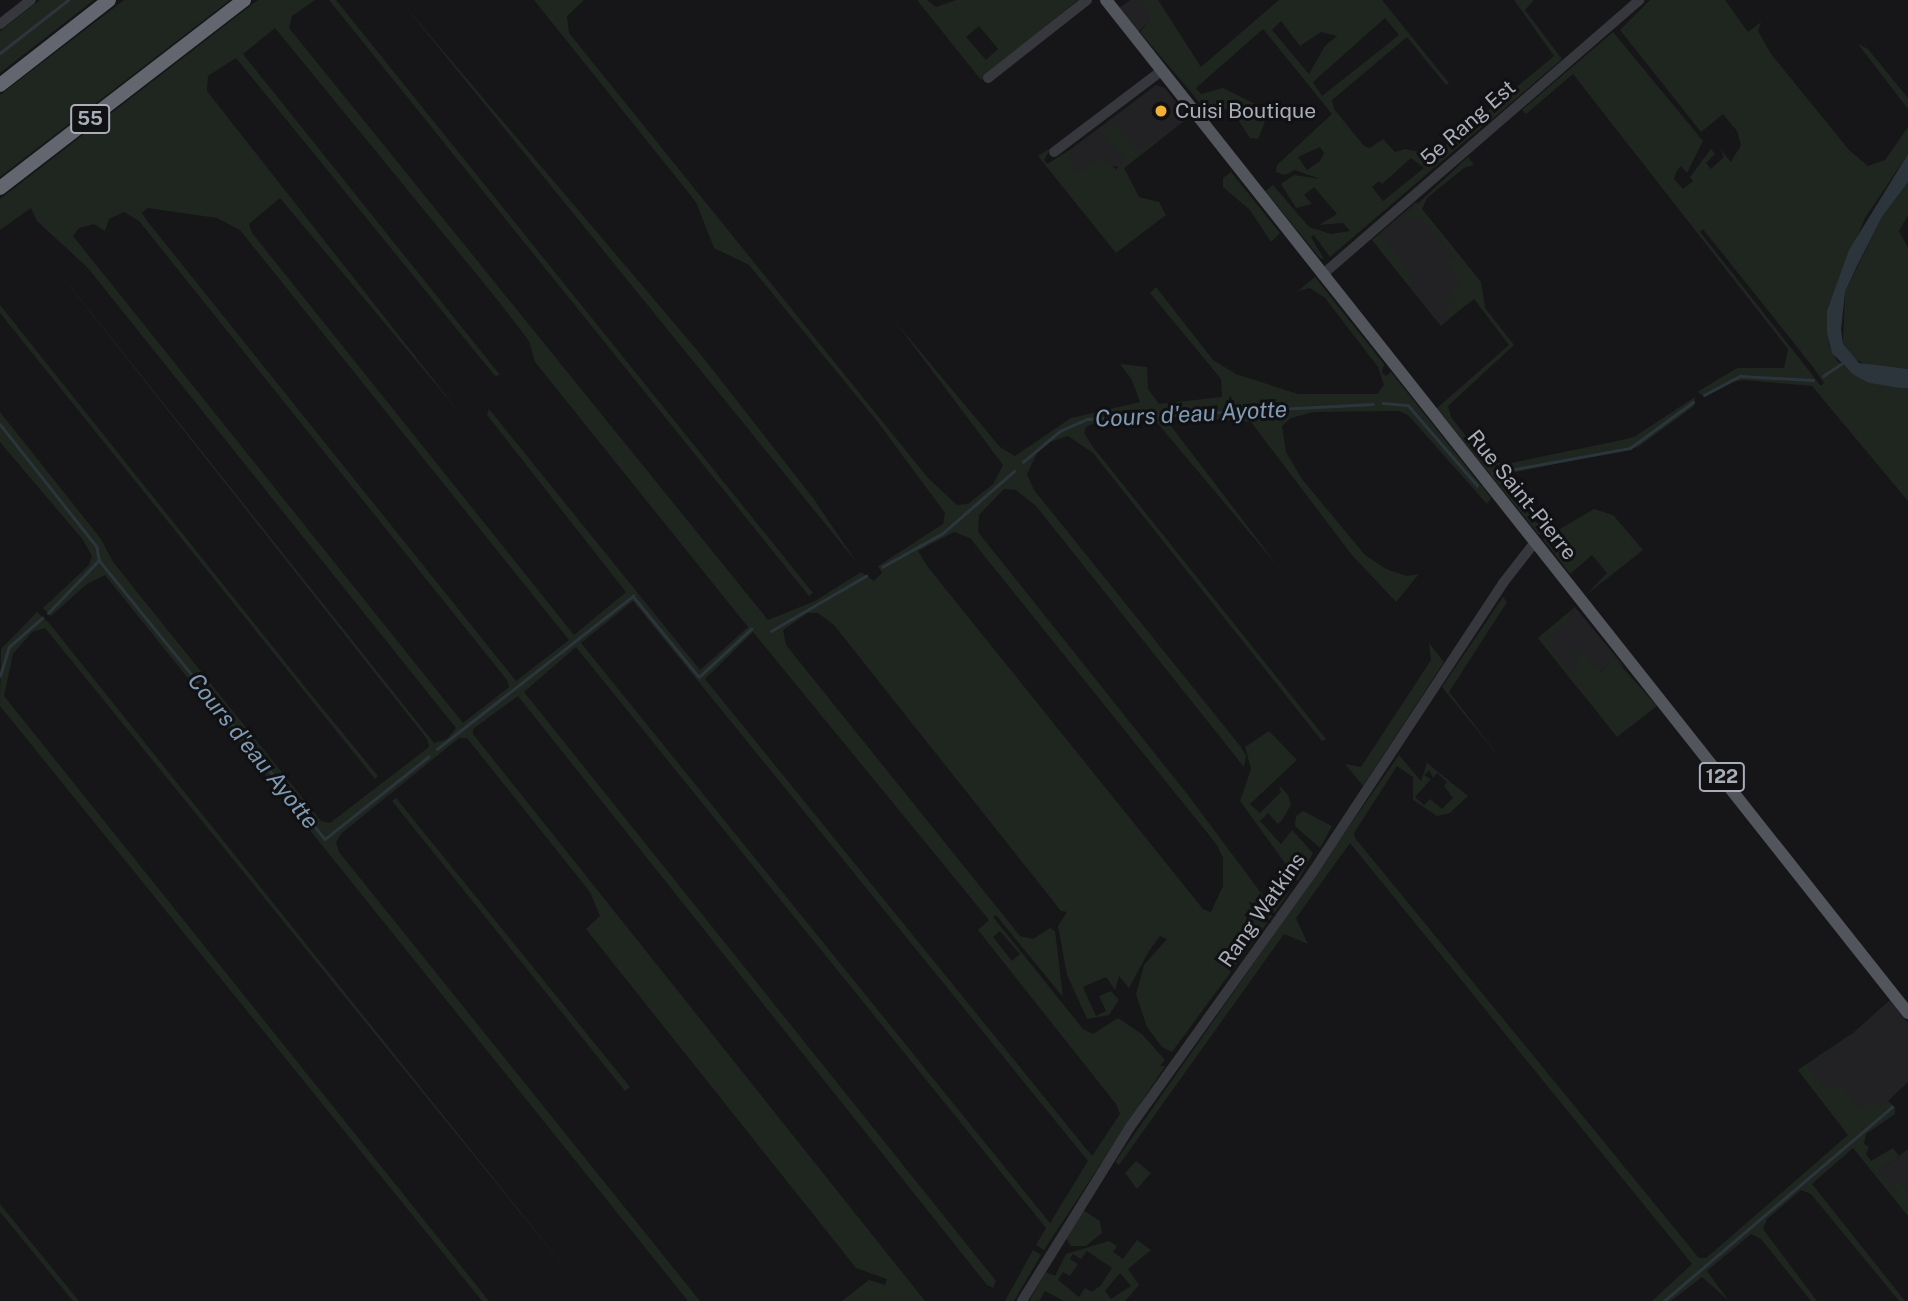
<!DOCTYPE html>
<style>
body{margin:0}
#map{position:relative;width:1908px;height:1301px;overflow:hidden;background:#161618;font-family:"Public Sans",sans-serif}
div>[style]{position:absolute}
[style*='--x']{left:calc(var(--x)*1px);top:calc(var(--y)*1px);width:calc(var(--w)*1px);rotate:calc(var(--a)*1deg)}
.built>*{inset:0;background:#222225}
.green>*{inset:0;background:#1e261f}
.water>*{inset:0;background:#2c353c}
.stream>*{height:2.5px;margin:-1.25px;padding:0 1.25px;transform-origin:1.25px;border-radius:1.25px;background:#2c353c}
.minor>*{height:10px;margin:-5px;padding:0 5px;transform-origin:5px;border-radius:5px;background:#37383d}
.major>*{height:12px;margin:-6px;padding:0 6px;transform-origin:6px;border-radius:6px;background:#53555c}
.highway>*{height:14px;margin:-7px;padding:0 7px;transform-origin:7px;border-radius:7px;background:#63666e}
.dots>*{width:19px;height:19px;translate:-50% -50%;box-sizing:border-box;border:4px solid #111113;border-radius:50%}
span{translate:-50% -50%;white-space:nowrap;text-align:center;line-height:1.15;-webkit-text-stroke:6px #111113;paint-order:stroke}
.shield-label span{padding:2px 5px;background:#111113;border:2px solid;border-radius:5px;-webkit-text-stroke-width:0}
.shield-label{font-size:19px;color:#a8adb8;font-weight:700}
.poi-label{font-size:21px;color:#a8adb8}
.left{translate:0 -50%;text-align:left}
.street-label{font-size:21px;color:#a8adb8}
.water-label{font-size:23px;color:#7f9bb3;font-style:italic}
</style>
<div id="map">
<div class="built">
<i style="clip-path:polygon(1130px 0,1146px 0,1156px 14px,1138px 32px,1119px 8px)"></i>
<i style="clip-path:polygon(1156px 85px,1165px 88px,1188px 118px,1124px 168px,1113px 166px,1097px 178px,1047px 167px)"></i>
<i style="clip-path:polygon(1416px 202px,1481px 282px,1473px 299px,1441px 326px,1372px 240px)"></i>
<i style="clip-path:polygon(1575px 607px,1627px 670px,1614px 659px,1579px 690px,1538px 638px)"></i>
<i style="clip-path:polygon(1890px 1000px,1908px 1023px,1908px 1082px,1850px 1137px,1798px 1070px,1853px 1033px)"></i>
<i style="clip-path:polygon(1908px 1149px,1908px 1216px,1875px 1174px)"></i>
</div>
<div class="green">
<i style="clip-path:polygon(40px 0,94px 0,0 73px,0 31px)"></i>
<i style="clip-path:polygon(124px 0,230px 0,0 177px,0 95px)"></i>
<i style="clip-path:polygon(evenodd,258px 0,315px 0,292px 16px,289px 28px,768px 620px,815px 601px,861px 572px,874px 581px,882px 573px,878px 566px,943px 524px,945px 513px,877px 421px,749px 265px,714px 248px,696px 202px,534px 0,584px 0,567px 16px,569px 33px,928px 478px,957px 505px,968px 504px,993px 484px,1003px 465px,894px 320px,1000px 447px,1015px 456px,1071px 418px,1140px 402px,1132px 380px,1120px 364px,1147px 367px,1148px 389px,1159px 404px,1222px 397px,1221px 379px,1150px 293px,1156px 287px,1213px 360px,1236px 374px,1298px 394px,1377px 394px,1384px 385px,1378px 367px,1325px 298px,1310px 288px,1298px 291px,1315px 277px,1384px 364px,1382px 373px,1386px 376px,1391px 372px,1491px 498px,1487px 504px,1408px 415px,1399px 411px,1314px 412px,1291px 418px,1282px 426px,1286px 452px,1302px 479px,1365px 555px,1386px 569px,1407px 576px,1419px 574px,1396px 602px,1352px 555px,1251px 422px,1177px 416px,1168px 422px,1280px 569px,1154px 419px,1102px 419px,1086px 427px,1084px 433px,1093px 447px,1326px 739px,1322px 741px,1093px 453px,1068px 436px,1050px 442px,1037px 453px,1027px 474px,1034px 490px,1241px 747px,1246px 756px,1244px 767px,1036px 506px,1016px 490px,1004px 489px,979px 515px,978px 532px,1188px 795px,1273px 909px,1294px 886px,1172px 1052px,1162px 1047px,1147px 1027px,1136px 994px,1144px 965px,1167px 939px,1160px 936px,1149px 951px,1129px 988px,1119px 976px,1115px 990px,1106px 977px,1083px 987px,1096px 1016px,1106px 1011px,1099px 996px,1111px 991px,1119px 1000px,1109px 1015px,1087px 1019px,1067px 975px,1058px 926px,1067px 912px,1061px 911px,834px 625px,818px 613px,808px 613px,783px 630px,786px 645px,1020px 936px,1033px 939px,1050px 928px,1055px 931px,1063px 997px,996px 915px,993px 917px,1083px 1029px,1093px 1034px,1118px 1018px,1142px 1034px,1165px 1060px,1160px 1066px,1165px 1066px,1044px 1250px,1036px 1245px,1046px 1228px,576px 647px,524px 692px,996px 1281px,993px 1288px,987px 1285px,518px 696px,473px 729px,473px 734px,925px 1301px,842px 1301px,869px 1280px,885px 1285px,887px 1279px,856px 1268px,586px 929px,600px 916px,590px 892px,467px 738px,459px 738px,342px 833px,336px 842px,339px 852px,700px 1301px,688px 1301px,105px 575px,87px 584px,51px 616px,43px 608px,89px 565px,92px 556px,83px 540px,0 442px,0 412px,101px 539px,113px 562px,321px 821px,330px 823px,429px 747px,427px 739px,24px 228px,434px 743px,447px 739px,456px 728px,88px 268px,37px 221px,31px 208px,0 230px,0 199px,258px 0,275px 28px,496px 298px,529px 341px,535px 362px,748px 627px,700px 670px,489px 409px,487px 415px,626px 592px,574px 635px,252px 233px,249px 224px,280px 198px,459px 412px,207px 91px,208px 76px,236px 58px,495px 376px,500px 375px,243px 54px,275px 28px,258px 0,147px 208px,217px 218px,240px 230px,569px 640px,516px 681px,148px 222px,142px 213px,147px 208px,258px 0,124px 212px,139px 221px,507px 680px,509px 687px,463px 723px,73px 236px,79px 228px,94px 224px,105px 231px,109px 219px,124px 212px,258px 0,954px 532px,970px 538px,1217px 845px,1223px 858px,1223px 886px,1211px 912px,1203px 909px,927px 566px,918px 551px,954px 532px,258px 0,633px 601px,1088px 1161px,1050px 1223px,581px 643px,633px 601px,258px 0,753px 632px,989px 920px,978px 930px,1116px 1104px,1120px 1114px,1092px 1156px,705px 679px,753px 632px,258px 0,1000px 931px,1020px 954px,1012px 961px,993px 937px,1000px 931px)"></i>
<i style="clip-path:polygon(329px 0,336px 0,813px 593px,809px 596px)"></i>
<i style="clip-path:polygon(400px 0,702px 356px,813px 498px,857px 563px)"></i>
<i style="clip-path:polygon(evenodd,917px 0,927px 0,936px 7px,956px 0,1078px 0,981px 80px,917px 0,979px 26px,998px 49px,986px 60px,966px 37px,979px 26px)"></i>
<i style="clip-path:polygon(evenodd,1142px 0,1158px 0,1201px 67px,1279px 0,1382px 0,1449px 83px,1446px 85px,1407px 37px,1332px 100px,1334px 109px,1364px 146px,1370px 148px,1383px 139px,1395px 152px,1405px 149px,1434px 155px,1477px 118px,1484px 125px,1330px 257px,1314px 235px,1311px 237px,1324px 259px,1320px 258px,1265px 191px,1273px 185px,1309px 227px,1331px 234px,1350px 231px,1343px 223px,1319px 225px,1337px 214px,1314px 187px,1304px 195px,1312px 204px,1296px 208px,1281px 184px,1294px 175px,1320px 179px,1295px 170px,1285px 175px,1276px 172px,1277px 165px,1332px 114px,1263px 29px,1196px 88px,1201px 94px,1223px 88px,1255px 104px,1265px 122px,1258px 139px,1250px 138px,1232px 110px,1209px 108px,1200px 103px,1140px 32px,1152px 17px,1142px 0,1385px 18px,1399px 35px,1322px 96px,1313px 82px,1385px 18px,1142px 0,1281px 21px,1300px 46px,1321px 32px,1337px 36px,1325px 46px,1309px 74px,1272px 30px,1281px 21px,1142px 0,1320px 147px,1324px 153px,1320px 161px,1307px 170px,1298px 157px,1320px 147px,1142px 0,1411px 158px,1424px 168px,1383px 201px,1372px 187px,1379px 181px,1382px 184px,1411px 158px)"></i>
<i style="clip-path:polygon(1514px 0,1534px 0,1525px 10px,1562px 59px,1489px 122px,1483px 115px,1554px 56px)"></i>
<i style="clip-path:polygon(evenodd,1650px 0,1725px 0,1748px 32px,1761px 22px,1758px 31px,1771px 54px,1849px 150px,1868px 166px,1885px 160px,1908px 127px,1908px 154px,1865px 218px,1827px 311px,1829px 345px,1837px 361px,1869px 383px,1908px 388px,1908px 501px,1812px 386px,1744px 380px,1725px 383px,1705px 397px,1697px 392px,1737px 368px,1784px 368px,1788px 349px,1573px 74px,1526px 114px,1522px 110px,1613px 32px,1703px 141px,1687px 173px,1681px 166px,1677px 170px,1674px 179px,1683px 189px,1693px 181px,1690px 177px,1711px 149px,1715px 154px,1706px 163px,1711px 169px,1724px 157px,1720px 149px,1731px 162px,1741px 145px,1737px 131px,1723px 114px,1701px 132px,1620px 30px,1650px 0,1703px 229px,1813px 367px,1824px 383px,1821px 386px,1700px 232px,1703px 229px)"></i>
<i style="clip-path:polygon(1858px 44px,1868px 49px,1908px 98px,1908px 109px)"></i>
<i style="clip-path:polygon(1109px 121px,1140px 150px,1175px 128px,1124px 168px,1139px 197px,1159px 202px,1166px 215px,1116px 253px,1038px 156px,1051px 148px,1044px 160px,1047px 164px,1071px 149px,1071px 166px,1077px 173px,1104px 155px,1103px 159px,1116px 169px,1126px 161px,1103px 132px)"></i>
<i style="clip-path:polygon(1468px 157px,1474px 165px,1464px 168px,1427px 198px,1422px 209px,1481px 282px,1485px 308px,1514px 345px,1448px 406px,1451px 417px,1480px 454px,1491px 463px,1511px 463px,1617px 441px,1634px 437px,1695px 397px,1694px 406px,1638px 447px,1506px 474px,1506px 484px,1535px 522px,1548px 527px,1539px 535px,1437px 408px,1509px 345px,1474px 299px,1448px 319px,1444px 311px,1460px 300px,1441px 304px,1461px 285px,1454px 277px,1457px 274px,1441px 257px,1452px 261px,1454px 257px,1420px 216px,1399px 221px)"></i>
<i style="clip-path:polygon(1231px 172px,1280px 233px,1271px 242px,1250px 210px,1223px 187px,1223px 178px)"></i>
<i style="clip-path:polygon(1908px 182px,1908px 215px,1899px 231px,1908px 248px,1908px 369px,1870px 366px,1850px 357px,1843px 344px,1845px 292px,1882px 217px)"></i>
<i style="clip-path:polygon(1379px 235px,1386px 238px,1413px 282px,1411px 286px,1441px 326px,1372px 240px)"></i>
<i style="clip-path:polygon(0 305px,305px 687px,378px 776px,375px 779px,0 313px)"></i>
<i style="clip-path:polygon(1594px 509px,1613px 515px,1643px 550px,1586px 595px,1607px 573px,1592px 555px,1570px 574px,1543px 539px)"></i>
<i style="clip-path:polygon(1503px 597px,1507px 602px,1449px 692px,1504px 763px,1442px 687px)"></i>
<i style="clip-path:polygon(1575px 607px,1567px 621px,1545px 639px,1570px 672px,1580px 665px,1571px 653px,1577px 649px,1601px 671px,1614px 658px,1657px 706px,1617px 737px,1538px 638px)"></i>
<i style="clip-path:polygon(37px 612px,49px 623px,579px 1285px,45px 628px,32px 632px,13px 654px,4px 696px,489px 1301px,482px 1301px,0 706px,1px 649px)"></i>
<i style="clip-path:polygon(1429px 643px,1444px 662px,1363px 786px,1345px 764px,1361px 767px,1431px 660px)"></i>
<i style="clip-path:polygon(1269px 731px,1297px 760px,1250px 804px,1260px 813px,1281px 792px,1279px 785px,1288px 795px,1291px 805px,1282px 820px,1278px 824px,1268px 813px,1260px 821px,1281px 844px,1292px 830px,1313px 853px,1298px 881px,1240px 801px,1251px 769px,1245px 747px)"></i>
<i style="clip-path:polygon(evenodd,1399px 755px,1421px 781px,1427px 763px,1468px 796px,1450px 813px,1437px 816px,1413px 800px,1413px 777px,1397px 766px,1354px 833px,1355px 838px,1699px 1258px,1706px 1258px,1848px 1135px,1798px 1070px,1853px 1033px,1807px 1068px,1829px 1091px,1840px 1082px,1861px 1109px,1872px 1102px,1878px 1108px,1887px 1100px,1895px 1107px,1895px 1114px,1866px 1134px,1864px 1144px,1869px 1147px,1866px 1154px,1871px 1161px,1893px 1148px,1899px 1156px,1879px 1171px,1891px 1187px,1899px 1182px,1908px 1193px,1908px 1216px,1853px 1148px,1812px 1184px,1905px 1301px,1899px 1301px,1811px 1194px,1801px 1190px,1767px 1219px,1763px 1229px,1817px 1301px,1811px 1301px,1761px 1239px,1751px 1234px,1707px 1271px,1729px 1301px,1702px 1277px,1671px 1301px,1652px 1301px,1692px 1264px,1350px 843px,1296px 918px,1308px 944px,1284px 934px,1119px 1165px,1115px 1162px,1399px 755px,1429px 770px,1433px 778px,1437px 773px,1447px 782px,1444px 786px,1453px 798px,1442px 809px,1430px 799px,1424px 805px,1415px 797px,1431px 779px,1424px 775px,1429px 770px)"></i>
<i style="clip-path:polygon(396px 798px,630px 1087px,625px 1091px,392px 801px)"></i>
<i style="clip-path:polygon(1303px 811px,1332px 826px,1320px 848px,1295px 826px,1296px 816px)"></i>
<i style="clip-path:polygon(1136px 1161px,1151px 1173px,1137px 1189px,1125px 1173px)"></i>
<i style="clip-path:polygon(0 1204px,79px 1301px,73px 1301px,0 1212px)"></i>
<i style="clip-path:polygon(1083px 1210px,1100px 1221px,1102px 1233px,1086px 1246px,1071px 1246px,1066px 1238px)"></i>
<i style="clip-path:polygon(evenodd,1137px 1240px,1151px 1250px,1128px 1269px,1139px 1285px,1125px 1301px,1064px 1301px,1045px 1291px,1039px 1301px,1029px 1301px,1046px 1272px,1055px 1276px,1066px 1254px,1109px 1241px,1117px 1246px,1113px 1252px,1123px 1259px,1137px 1240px,1087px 1251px,1112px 1268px,1101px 1285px,1092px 1292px,1085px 1288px,1079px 1297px,1058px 1280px,1063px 1272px,1070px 1276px,1078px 1264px,1070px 1259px,1073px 1254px,1081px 1259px,1087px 1251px,1137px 1240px,1120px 1273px,1131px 1286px,1111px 1299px,1105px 1291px,1120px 1273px)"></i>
<i style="clip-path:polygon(1033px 1250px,1041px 1255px,1014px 1301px,1005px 1301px)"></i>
</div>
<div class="water">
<i style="clip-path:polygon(1908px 154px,1908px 182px,1882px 217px,1857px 266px,1845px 292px,1841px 330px,1843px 344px,1859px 363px,1908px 369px,1908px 388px,1901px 388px,1869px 383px,1854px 375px,1832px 353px,1827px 333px,1827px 311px,1849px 250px)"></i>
</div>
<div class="stream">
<i style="--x:0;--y:53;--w:86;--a:-37.9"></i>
<i style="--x:1823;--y:376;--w:25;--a:-34"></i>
<i style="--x:1704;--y:395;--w:41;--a:-27.8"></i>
<i style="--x:1740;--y:376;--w:73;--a:3.1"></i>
<i style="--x:1383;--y:403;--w:25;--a:5"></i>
<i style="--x:1408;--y:405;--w:106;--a:49.2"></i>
<i style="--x:0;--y:424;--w:157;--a:51.7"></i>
<i style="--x:97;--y:547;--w:13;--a:81"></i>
<i style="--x:1023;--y:462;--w:48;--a:-40"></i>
<i style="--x:1060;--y:431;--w:30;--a:-24"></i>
<i style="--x:1087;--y:419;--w:286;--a:-3"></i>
<i style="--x:1493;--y:473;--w:139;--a:-10.3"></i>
<i style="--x:1630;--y:448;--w:78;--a:-36.1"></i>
<i style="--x:99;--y:560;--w:359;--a:51"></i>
<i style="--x:325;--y:839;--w:132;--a:-38.5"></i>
<i style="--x:882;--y:567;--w:70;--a:-29.1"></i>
<i style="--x:943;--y:533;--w:94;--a:-41.1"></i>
<i style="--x:48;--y:613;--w:74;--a:-46.1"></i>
<i style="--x:771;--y:631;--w:110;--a:-30.1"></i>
<i style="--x:0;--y:676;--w:30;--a:-73"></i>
<i style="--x:9;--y:647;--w:44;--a:-41.3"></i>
<i style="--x:437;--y:749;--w:249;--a:-38"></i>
<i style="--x:633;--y:596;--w:104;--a:50.8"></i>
<i style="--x:699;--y:677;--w:71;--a:-42.7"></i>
<i style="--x:1664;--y:1301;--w:299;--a:-40.4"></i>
</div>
<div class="minor">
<i style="--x:0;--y:24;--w:39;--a:-38"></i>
<i style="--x:988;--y:78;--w:126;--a:-38.2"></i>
<i style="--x:1054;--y:152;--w:134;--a:-37.1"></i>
<i style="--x:1322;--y:275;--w:420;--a:-40.9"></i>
<i style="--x:1022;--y:1301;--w:205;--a:-58.2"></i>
<i style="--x:1130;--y:1127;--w:312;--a:-54.4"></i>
<i style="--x:1312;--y:873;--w:347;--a:-56.6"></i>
<i style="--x:1503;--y:583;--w:52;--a:-52"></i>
</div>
<div class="major">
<i style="--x:1106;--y:0;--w:1292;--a:51.63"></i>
</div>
<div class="highway">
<i style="--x:0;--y:85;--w:138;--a:-37.9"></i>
<i style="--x:0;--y:188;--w:308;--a:-37.6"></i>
</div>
<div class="dots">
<i style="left:1161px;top:111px;background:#f2b134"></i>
</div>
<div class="shield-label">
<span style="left:90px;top:119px">55</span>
<span style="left:1722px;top:777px">122</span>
</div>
<div class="poi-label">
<span class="left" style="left:1175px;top:111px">Cuisi Boutique</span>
</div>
<div class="street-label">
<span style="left:1468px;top:123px;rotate:-41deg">5e Rang Est</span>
<span style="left:1522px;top:495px;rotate:51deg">Rue Saint-Pierre</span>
<span style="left:1262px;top:910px;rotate:-55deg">Rang Watkins</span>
</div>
<div class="water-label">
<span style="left:1191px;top:414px;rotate:-3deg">Cours d'eau Ayotte</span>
<span style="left:253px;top:751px;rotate:51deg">Cours d'eau Ayotte</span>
</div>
</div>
